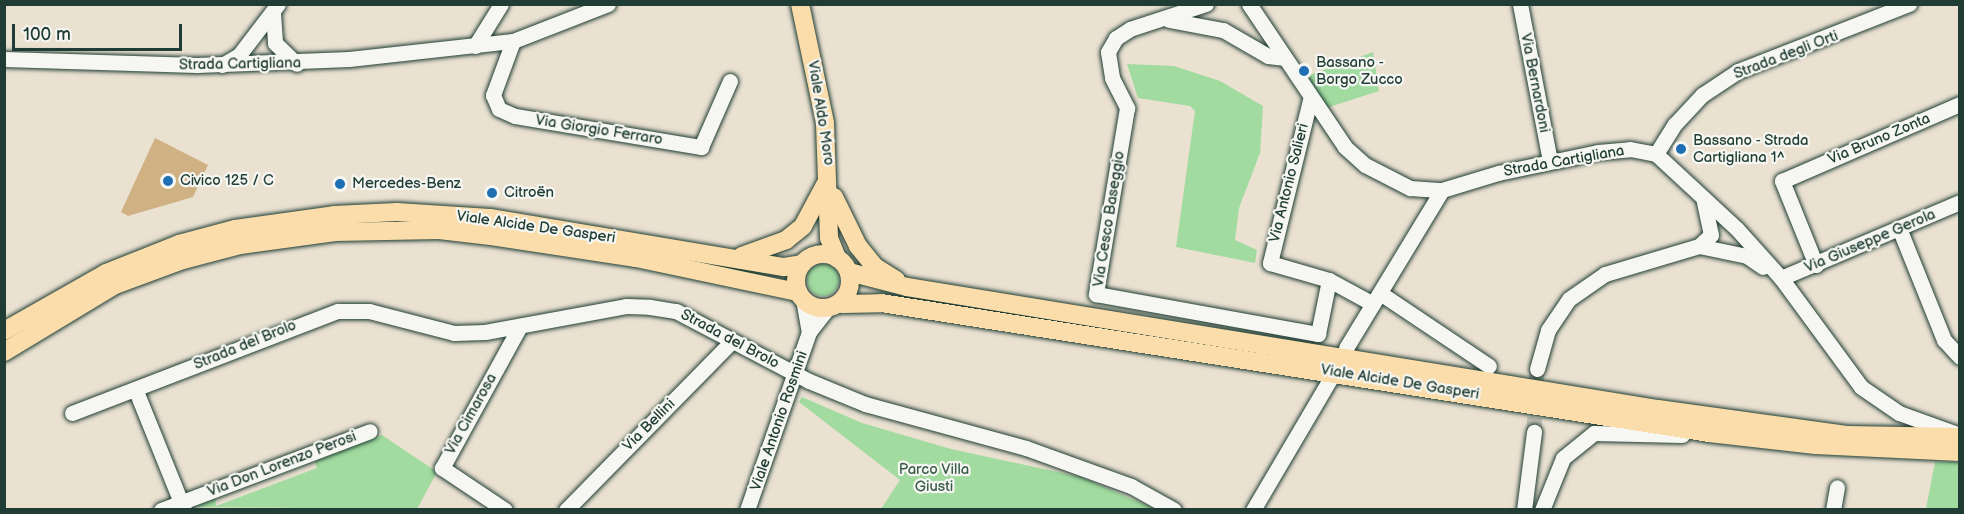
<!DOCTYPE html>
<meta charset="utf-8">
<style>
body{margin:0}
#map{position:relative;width:1964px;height:514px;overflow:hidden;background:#eae1d1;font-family:"Balsamiq Sans",sans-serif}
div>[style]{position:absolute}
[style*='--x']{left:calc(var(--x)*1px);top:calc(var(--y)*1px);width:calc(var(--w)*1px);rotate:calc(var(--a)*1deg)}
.green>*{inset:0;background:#a1dba0}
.round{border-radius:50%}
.building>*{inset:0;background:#cfb184}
.minor-tunnel>*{height:15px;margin-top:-7.5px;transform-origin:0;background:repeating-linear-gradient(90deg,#c1c0b2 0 15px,transparent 0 23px)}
.roads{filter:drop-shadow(0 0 2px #1f3d34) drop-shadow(0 0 2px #1f3d34)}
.minor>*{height:15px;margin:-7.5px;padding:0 7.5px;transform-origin:7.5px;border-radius:7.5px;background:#f6f6f2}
.major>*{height:18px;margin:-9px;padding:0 9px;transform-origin:9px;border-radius:9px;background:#faddab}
.major>.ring{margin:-9px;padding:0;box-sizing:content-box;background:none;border:18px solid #faddab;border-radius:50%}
.dots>*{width:16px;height:16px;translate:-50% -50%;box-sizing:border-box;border:3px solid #f6f6f2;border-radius:50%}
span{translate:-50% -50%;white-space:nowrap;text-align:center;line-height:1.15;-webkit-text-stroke:4.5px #f6f6f2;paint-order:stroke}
.street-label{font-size:15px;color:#1f3d34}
.poi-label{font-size:15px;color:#1f3d34}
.left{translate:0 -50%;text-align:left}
.park-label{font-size:15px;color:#395d4a}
.frame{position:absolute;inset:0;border:6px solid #1f3d34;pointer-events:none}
.scale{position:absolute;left:12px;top:24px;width:170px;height:27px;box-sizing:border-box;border:3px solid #1f3d34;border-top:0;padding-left:8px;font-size:18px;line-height:21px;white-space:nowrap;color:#1f3d34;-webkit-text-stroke:4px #f6f6f2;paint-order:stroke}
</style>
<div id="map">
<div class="green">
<i style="clip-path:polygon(1373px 52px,1379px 91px,1323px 109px,1304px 77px)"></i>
<i style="clip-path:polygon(1127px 64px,1174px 66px,1220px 81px,1263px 106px,1260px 153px,1239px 208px,1235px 240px,1257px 250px,1255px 263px,1176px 247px,1195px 111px,1190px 106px,1138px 98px)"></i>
<i class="round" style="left:807px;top:264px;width:32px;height:32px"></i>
<i style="clip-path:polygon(802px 397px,862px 423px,951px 449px,1081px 477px,1155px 509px,881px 509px,900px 480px,799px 402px)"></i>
<i style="clip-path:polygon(382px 435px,437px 472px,417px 509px,188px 507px,215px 496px,216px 506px,317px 468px,314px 460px)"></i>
<i style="clip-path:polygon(1935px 462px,1959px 462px,1959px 509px,1926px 509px)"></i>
</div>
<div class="building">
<i style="clip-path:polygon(155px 138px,208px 165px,193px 197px,128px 216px,121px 212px)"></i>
</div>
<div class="minor-tunnel">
<i style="--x:1534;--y:432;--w:63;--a:-87.3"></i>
</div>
<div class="roads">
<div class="minor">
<i style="--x:1206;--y:4;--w:80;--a:161.8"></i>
<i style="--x:1130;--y:29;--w:17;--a:147"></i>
<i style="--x:1116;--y:38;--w:16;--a:120"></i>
<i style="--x:1108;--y:52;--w:26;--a:81"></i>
<i style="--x:1112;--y:78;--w:34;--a:63"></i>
<i style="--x:1127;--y:108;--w:189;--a:99.5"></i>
<i style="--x:1096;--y:294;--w:226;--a:10.2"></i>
<i style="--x:1318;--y:334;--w:55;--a:-78.5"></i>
<i style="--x:1249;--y:4;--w:172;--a:56.1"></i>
<i style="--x:1345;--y:147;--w:27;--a:42"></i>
<i style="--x:1365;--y:165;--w:51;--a:27.1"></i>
<i style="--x:1410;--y:188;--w:32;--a:4"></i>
<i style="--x:1442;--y:190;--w:59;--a:-16.9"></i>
<i style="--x:1498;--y:173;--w:102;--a:-11.9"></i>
<i style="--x:1598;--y:152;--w:32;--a:-5"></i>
<i style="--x:1630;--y:149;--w:26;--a:11"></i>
<i style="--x:1656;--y:154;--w:110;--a:42.8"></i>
<i style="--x:1737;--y:229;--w:66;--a:48.1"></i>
<i style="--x:1781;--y:278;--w:135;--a:53.7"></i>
<i style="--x:1861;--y:387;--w:46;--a:34.4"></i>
<i style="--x:1899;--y:413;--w:62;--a:19.9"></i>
<i style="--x:1520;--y:4;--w:160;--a:79.2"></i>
<i style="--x:273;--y:13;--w:30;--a:86"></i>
<i style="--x:275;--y:43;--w:30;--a:44"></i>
<i style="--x:1169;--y:20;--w:55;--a:10.5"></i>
<i style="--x:1223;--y:30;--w:52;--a:30"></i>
<i style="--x:1268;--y:56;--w:17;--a:7"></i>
<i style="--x:513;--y:41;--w:58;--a:110.3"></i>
<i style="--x:493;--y:95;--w:15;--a:67"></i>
<i style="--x:499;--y:109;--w:17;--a:24"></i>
<i style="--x:515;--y:116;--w:189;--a:9.5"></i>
<i style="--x:701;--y:147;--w:72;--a:-66.3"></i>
<i style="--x:475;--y:46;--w:49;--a:-58.2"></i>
<i style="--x:4;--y:59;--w:193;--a:1.8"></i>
<i style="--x:197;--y:65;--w:152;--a:-2.3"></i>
<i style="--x:349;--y:59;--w:165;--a:-6.3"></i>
<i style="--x:513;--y:41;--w:102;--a:-21.3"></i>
<i style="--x:222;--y:65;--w:20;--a:-30"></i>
<i style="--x:239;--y:55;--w:64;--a:-52.6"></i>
<i style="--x:1310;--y:100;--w:168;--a:103.8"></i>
<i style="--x:1270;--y:263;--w:61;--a:16.1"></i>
<i style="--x:1329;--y:280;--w:50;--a:28.6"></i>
<i style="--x:1656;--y:154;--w:36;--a:-58"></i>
<i style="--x:1675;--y:124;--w:40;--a:-47"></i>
<i style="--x:1702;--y:95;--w:43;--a:-33.7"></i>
<i style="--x:1738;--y:71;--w:184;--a:-21.4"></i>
<i style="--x:1899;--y:228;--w:121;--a:68.1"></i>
<i style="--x:1944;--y:340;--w:23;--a:47"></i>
<i style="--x:1699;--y:246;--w:16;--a:-43"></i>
<i style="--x:1711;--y:235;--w:35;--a:-102"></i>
<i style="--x:1816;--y:265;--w:91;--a:-112"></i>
<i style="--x:1782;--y:181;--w:194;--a:-23.4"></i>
<i style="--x:1781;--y:278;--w:194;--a:-23"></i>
<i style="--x:1380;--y:293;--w:131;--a:33.8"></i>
<i style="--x:803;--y:299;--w:34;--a:80"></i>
<i style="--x:1346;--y:348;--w:185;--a:-58.7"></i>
<i style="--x:1537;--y:369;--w:41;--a:-74.2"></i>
<i style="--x:1548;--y:330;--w:37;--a:-56"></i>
<i style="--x:1569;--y:299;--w:44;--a:-34.8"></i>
<i style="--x:1605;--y:274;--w:98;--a:-16.6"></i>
<i style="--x:1699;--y:246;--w:49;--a:11.8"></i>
<i style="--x:1747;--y:256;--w:19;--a:35"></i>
<i style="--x:136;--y:391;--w:128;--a:68"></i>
<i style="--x:72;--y:413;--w:285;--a:-21"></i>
<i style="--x:338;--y:311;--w:31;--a:0"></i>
<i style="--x:369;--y:311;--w:88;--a:14.5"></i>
<i style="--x:454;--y:333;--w:31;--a:-2"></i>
<i style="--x:485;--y:332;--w:143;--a:-10.4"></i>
<i style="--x:626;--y:306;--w:24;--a:2"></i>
<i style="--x:650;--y:307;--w:26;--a:9"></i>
<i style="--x:676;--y:311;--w:150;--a:27.8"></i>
<i style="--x:809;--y:381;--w:61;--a:22.3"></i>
<i style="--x:865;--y:404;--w:167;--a:15.3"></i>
<i style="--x:1026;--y:448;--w:112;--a:19.9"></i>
<i style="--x:1131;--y:486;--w:49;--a:29.2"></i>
<i style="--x:161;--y:510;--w:223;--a:-20.7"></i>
<i style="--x:505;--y:510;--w:76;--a:-146.3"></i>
<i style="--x:442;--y:468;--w:162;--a:-61.2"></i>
<i style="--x:566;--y:510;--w:237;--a:-45.5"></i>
<i style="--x:747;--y:510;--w:188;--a:-70.8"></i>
<i style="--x:809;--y:332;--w:31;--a:-52"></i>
<i style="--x:1253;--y:510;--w:150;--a:-59.5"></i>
<i style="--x:1524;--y:510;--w:79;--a:-82.7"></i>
<i style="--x:1542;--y:510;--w:56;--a:-68"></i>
<i style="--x:1563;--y:458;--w:40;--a:-39"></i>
<i style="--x:1594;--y:433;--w:88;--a:1.3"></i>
<i style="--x:1833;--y:510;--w:23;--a:-80"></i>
</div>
<div class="major">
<i style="--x:800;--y:4;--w:122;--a:78.1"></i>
<i style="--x:825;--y:123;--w:115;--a:88"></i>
<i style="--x:829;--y:238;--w:22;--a:68"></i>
<i style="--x:834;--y:197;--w:55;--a:63.9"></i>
<i style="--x:858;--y:246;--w:27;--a:51"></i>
<i style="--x:875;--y:267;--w:25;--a:32"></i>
<i class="ring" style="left:796px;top:254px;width:36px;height:36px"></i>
<i style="--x:742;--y:256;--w:47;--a:-20"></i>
<i style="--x:786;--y:240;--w:22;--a:-39"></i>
<i style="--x:803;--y:226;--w:47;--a:-61.8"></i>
<i style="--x:849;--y:272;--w:60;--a:14.5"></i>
<i style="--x:907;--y:287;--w:761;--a:9.23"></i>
<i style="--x:1658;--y:409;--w:192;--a:7.8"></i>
<i style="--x:1848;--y:435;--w:112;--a:1"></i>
<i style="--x:842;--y:304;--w:39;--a:-1"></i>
<i style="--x:881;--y:303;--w:838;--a:8.92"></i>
<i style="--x:1709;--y:433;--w:107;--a:6.5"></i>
<i style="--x:1815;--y:445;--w:145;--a:2.8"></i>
<i style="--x:4;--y:331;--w:117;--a:-29.6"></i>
<i style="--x:106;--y:273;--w:79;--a:-21.7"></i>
<i style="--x:179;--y:244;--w:58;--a:-15"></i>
<i style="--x:235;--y:229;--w:100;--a:-8"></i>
<i style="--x:334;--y:215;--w:63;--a:-2.7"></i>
<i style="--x:397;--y:212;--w:93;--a:3.7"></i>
<i style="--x:490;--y:218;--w:298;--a:9.5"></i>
<i style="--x:784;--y:267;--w:18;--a:-9"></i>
<i style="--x:4;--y:352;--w:130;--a:-31.1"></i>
<i style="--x:115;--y:285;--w:72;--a:-20.2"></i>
<i style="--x:183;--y:260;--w:59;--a:-14.7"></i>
<i style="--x:240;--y:245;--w:96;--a:-7.8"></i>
<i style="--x:335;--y:232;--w:104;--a:-1.1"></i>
<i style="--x:439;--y:230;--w:52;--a:6.6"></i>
<i style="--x:491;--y:236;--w:147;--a:8.6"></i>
<i style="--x:636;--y:258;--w:166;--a:11.9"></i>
</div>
</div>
<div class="dots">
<i style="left:1304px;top:71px;background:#1f6fb2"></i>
<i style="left:1681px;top:149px;background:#1f6fb2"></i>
<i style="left:168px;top:181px;background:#1f6fb2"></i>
<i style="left:340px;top:184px;background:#1f6fb2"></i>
<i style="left:492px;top:193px;background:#1f6fb2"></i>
</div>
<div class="street-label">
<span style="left:1786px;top:55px;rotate:-21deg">Strada degli Orti</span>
<span style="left:240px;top:64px;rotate:-1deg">Strada Cartigliana</span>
<span style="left:1535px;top:83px;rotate:79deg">Via Bernardoni</span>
<span style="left:821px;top:113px;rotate:81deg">Viale Aldo Moro</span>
<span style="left:599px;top:130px;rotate:9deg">Via Giorgio Ferraro</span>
<span style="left:1879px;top:139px;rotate:-23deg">Via Bruno Zonta</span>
<span style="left:1564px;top:161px;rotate:-10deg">Strada Cartigliana</span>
<span style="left:1289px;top:183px;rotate:-76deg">Via Antonio Salieri</span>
<span style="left:1109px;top:219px;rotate:-81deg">Via Cesco Baseggio</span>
<span style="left:536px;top:227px;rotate:8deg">Viale Alcide De Gasperi</span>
<span style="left:1870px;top:241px;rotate:-23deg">Via Giuseppe Gerola</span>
<span style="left:730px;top:339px;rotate:28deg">Strada del Brolo</span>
<span style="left:245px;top:345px;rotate:-22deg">Strada del Brolo</span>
<span style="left:1400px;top:382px;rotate:9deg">Viale Alcide De Gasperi</span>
<span style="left:471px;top:414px;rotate:-61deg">Via Cimarosa</span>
<span style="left:779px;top:421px;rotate:-71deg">Viale Antonio Rosmini</span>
<span style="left:649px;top:425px;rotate:-45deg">Via Bellini</span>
<span style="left:282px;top:464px;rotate:-21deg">Via Don Lorenzo Perosi</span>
</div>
<div class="poi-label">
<span class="left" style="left:1316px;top:71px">Bassano -<br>Borgo Zucco</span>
<span class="left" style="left:1693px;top:149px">Bassano - Strada<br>Cartigliana 1^</span>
<span class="left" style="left:180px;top:181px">Civico 125 / C</span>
<span class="left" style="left:352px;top:184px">Mercedes-Benz</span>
<span class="left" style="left:504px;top:193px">Citroën</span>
</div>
<div class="park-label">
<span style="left:934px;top:478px">Parco Villa<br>Giusti</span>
</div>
<div class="frame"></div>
<div class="scale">100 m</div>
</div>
